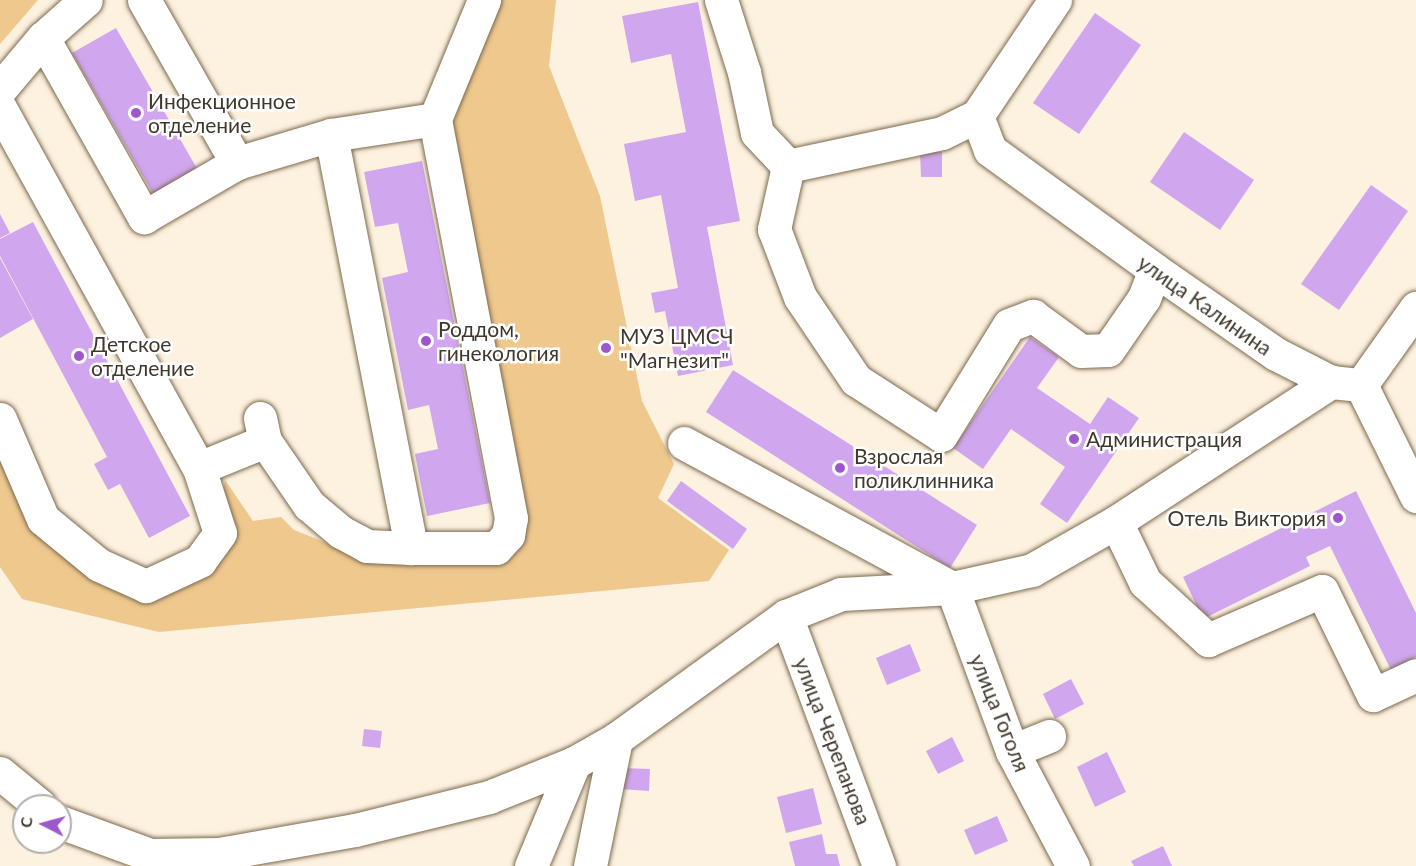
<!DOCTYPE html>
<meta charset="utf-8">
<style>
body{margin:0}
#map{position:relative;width:1416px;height:866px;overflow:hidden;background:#fdf1df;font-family:Lato,sans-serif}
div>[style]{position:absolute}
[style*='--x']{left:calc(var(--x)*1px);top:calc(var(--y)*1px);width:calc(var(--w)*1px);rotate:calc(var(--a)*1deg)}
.green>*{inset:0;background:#efc88e}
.building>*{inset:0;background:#d0a6ee}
.roads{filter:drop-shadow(0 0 2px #7c6a4f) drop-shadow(0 0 2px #7c6a4f)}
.minor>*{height:33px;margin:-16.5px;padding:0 16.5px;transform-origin:16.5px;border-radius:16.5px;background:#fff}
.dots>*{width:16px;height:16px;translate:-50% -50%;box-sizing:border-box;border:3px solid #fff;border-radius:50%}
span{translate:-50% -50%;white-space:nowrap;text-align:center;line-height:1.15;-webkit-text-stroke:5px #fff;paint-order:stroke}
.poi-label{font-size:21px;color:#40382c}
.left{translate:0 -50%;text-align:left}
.right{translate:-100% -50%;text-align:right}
.street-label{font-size:21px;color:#40382c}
.north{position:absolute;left:12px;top:794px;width:60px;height:60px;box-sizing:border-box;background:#fff;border:2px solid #b3afab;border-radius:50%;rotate:276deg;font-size:16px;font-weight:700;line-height:24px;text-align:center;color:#40382c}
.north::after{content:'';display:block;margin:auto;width:21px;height:27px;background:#9e57cb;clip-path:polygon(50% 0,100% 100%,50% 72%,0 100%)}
</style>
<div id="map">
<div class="green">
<i style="clip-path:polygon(0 0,38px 0,0 44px)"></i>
<i style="clip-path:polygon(496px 0,556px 0,549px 66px,600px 196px,642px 401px,674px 464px,658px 498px,729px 550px,709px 581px,159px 632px,22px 599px,0 567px,0 458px,151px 596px,226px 551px,238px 533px,223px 493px,225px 480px,253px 521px,281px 517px,294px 530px,365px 558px,499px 564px,513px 556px,519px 538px,448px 123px)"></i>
</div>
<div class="building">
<i style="clip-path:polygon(698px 2px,740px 221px,707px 227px,733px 365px,678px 376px,665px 311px,655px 313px,651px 293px,678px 288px,661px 195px,635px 201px,624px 144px,686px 132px,671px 54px,631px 63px,622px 16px)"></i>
<i style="clip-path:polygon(1095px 13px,1141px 45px,1079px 134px,1033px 103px)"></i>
<i style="clip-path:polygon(116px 28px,199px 172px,155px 197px,72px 53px)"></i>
<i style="clip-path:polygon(1184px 132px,1254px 180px,1220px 230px,1150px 182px)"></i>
<i style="clip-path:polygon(920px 152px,942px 152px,942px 177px,921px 177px)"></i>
<i style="clip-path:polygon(422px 161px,490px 503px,427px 516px,415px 454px,438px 449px,429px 405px,408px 410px,382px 278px,408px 272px,398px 223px,375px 227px,364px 172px)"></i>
<i style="clip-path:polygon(1371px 185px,1408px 211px,1339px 310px,1301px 284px)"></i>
<i style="clip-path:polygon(0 214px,10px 233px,0 238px)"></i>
<i style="clip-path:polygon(33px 222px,190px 516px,149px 538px,120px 484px,108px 490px,94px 464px,107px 457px,0 256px,0 239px)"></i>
<i style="clip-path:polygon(0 258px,33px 319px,0 338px)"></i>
<i style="clip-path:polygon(1030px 337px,1059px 357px,1037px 388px,1090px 424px,1108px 397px,1139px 418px,1067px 523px,1040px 504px,1065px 467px,1011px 429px,983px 469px,953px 448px)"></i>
<i style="clip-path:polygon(733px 370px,977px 525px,950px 568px,706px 412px)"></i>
<i style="clip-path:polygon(681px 481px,747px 529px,733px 549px,667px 501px)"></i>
<i style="clip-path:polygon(1356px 491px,1416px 613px,1416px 657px,1391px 670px,1330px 546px,1306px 557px,1310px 566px,1203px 619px,1183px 577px)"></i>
<i style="clip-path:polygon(910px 644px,921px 671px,887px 685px,876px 658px)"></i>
<i style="clip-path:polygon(1071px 679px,1084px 704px,1055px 719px,1043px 694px)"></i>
<i style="clip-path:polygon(364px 729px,382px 731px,380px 748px,362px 746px)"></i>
<i style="clip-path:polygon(952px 737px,964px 761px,938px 774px,926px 751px)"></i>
<i style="clip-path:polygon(1107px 752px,1126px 792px,1095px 807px,1077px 767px)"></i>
<i style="clip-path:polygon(621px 768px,650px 769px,649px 791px,620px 789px)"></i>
<i style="clip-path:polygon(813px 788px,822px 824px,786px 833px,777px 797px)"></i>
<i style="clip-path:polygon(997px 816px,1008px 841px,975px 855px,964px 830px)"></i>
<i style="clip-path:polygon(822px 834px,826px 854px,837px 854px,840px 866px,795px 866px,789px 842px)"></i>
<i style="clip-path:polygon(1163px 846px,1172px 866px,1134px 866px,1131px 861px)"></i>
</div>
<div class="roads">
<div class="minor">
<i style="--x:144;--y:0;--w:188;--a:60.3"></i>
<i style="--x:721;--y:0;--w:76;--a:72.3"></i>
<i style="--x:744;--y:72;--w:62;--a:78"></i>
<i style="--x:757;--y:133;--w:45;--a:46.8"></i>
<i style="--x:788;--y:166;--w:157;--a:-12.1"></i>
<i style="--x:942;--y:133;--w:39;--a:-26"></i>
<i style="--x:43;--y:38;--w:206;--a:60.6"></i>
<i style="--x:144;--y:217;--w:108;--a:-30.1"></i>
<i style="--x:237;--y:163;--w:98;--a:-16.6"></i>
<i style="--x:331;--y:135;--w:421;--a:79"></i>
<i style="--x:411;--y:548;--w:85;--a:0"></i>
<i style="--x:496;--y:548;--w:18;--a:-47"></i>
<i style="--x:508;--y:535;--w:17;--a:-80"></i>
<i style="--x:511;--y:518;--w:406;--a:-100.8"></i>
<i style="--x:435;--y:119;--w:129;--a:-67.6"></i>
<i style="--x:0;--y:89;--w:67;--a:-49.9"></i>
<i style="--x:43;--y:38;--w:57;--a:-41.5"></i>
<i style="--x:0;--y:108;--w:411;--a:61.1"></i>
<i style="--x:199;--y:468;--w:68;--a:72.1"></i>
<i style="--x:220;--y:533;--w:34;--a:126"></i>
<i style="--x:200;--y:561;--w:60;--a:155.2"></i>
<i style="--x:146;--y:586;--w:51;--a:-155.9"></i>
<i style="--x:99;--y:565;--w:72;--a:-140.6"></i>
<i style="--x:43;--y:519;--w:109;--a:-113.3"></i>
<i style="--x:977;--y:116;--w:36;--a:69"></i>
<i style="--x:990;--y:150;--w:204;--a:36"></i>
<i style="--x:1155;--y:270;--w:147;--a:34.8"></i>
<i style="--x:1276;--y:354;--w:62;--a:27"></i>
<i style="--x:1331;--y:382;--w:30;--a:6"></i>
<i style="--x:1361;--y:385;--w:124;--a:63.6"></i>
<i style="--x:977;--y:116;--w:140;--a:-56.1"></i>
<i style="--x:331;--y:135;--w:105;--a:-8.7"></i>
<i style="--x:788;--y:166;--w:65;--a:102.5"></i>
<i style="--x:774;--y:229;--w:73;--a:69.1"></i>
<i style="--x:800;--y:297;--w:100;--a:56"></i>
<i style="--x:856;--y:380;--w:101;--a:32.9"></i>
<i style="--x:941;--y:435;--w:129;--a:-58.3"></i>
<i style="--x:1009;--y:325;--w:26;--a:-21"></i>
<i style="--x:1033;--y:316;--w:59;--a:36.1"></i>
<i style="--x:1081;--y:351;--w:27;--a:-2"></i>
<i style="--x:1108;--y:350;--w:63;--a:-55.3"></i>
<i style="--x:1144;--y:298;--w:30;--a:-69"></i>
<i style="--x:1361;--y:385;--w:95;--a:-54.5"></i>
<i style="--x:260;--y:418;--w:24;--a:78"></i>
<i style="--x:265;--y:441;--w:78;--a:55.5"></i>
<i style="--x:309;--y:505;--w:42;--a:40.2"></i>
<i style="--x:341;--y:532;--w:30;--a:28"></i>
<i style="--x:367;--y:546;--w:44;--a:2.6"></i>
<i style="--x:684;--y:443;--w:305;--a:28.4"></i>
<i style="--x:199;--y:468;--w:71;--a:-22.2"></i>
<i style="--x:1116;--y:522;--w:67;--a:64.2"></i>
<i style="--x:1145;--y:582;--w:86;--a:42.6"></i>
<i style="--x:1208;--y:640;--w:124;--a:-23.3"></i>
<i style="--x:1322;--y:591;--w:116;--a:63.9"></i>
<i style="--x:1373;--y:695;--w:47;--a:-24.9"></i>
<i style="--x:952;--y:588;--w:174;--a:69.8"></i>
<i style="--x:1012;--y:751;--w:130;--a:62.1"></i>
<i style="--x:786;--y:616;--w:267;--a:69.6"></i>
<i style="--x:1012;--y:751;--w:40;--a:-22"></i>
<i style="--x:0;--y:773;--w:52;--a:39.5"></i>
<i style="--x:60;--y:822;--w:96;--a:20.1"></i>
<i style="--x:150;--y:855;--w:69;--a:-0.8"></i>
<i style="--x:219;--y:854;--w:138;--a:-10"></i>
<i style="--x:355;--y:830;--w:138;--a:-13.8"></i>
<i style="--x:489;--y:797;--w:92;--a:-21.8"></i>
<i style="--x:574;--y:763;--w:48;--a:-29.7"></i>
<i style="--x:616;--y:739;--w:210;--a:-35.9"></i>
<i style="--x:786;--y:616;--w:59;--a:-21.8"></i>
<i style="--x:841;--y:594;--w:111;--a:-3.1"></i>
<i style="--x:952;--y:588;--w:82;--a:-12.7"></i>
<i style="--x:1032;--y:570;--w:97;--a:-29.7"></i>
<i style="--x:1116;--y:522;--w:257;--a:-33.1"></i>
<i style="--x:531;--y:866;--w:112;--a:-67.3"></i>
<i style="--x:590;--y:866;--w:130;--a:-78.4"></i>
</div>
</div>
<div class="dots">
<i style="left:136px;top:113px;background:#9e57cb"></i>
<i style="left:426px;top:341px;background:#9e57cb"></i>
<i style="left:606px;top:348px;background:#9e57cb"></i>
<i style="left:79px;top:356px;background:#9e57cb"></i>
<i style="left:1074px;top:439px;background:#9e57cb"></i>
<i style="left:840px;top:468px;background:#9e57cb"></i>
<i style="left:1338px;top:518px;background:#9e57cb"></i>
</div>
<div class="poi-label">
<span class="left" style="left:148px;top:113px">Инфекционное<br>отделение</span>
<span class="left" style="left:438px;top:341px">Роддом,<br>гинекология</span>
<span class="left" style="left:620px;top:348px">МУЗ ЦМСЧ<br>"Магнезит"</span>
<span class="left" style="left:91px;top:356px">Детское<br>отделение</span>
<span class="left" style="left:1086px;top:439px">Администрация</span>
<span class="left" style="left:854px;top:468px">Взрослая<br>поликлинника</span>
<span class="right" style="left:1326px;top:518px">Отель Виктория</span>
</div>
<div class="street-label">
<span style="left:1205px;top:305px;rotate:35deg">улица Калинина</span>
<span style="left:1000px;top:713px;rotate:68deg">улица Гоголя</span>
<span style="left:833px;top:741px;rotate:69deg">улица Черепанова</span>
</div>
<div class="north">С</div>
</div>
